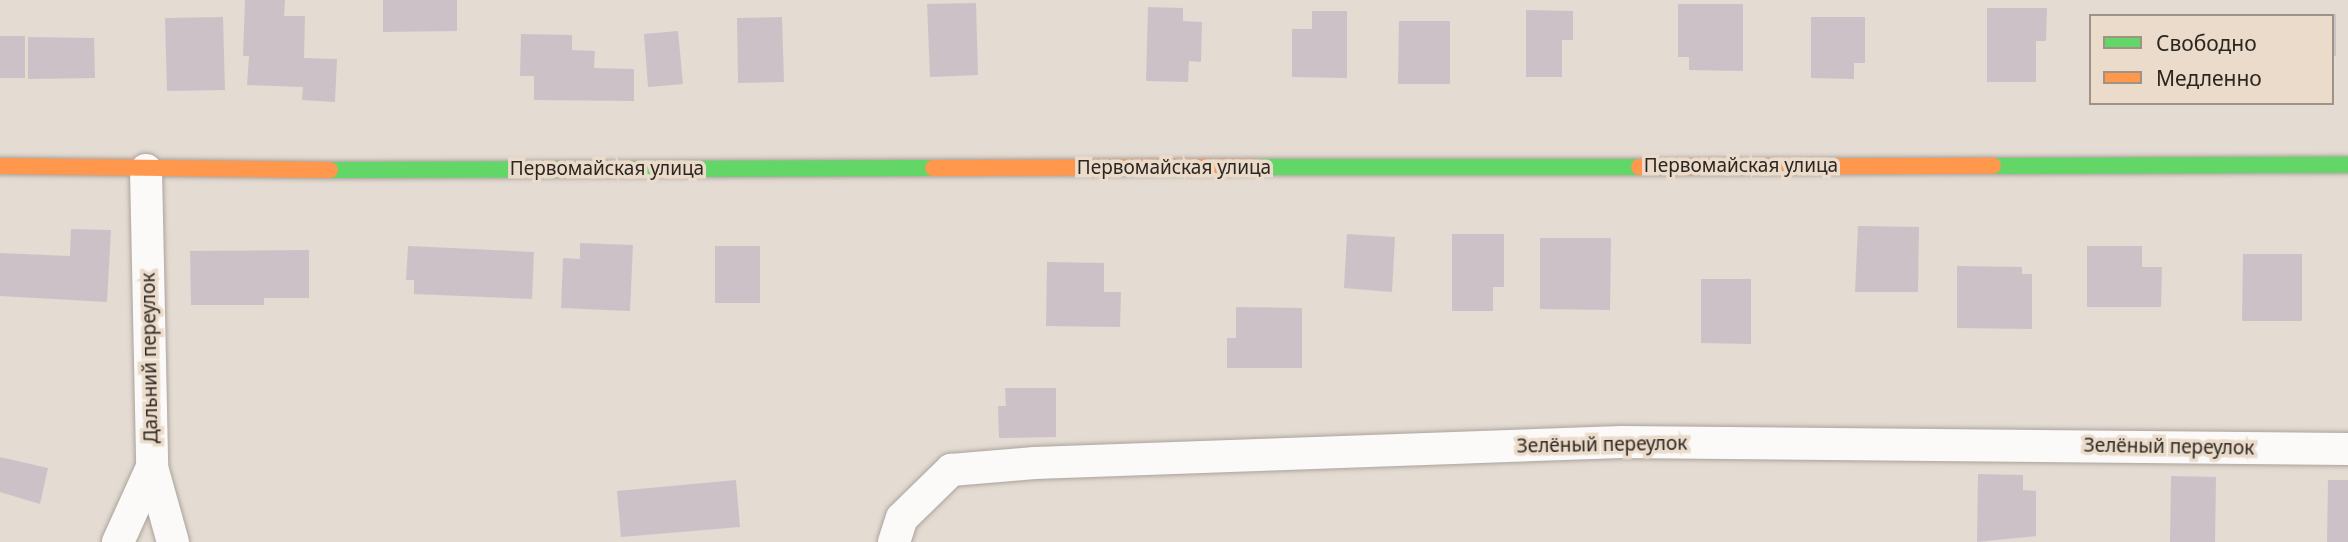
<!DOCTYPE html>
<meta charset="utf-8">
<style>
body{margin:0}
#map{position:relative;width:2348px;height:542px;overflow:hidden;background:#e4dbd2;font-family:"Noto Sans",sans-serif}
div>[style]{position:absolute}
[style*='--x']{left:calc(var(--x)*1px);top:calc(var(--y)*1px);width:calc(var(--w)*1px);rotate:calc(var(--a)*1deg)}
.building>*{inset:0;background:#cdc1c8}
.roads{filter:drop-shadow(0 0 2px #aaa39c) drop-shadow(0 0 2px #aaa39c)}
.street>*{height:32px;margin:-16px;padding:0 16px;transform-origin:16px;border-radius:16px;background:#fbfaf8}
.fast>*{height:16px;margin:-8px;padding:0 8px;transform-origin:8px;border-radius:8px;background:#63d668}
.slow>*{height:16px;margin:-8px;padding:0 8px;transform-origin:8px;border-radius:8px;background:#ff974d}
span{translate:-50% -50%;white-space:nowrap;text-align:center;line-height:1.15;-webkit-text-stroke:7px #ebdbcb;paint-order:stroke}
.street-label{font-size:19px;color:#2c2620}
.legend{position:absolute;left:2089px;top:14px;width:245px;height:91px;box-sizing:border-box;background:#ebdbcb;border:2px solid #9f9387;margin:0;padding:9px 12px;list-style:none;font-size:21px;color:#2c2620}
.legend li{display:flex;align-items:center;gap:14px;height:35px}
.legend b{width:35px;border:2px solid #9f9387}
</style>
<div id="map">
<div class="building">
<i style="clip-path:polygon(245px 0,285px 0,284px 16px,305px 16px,304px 58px,337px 59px,335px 102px,302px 100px,303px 87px,247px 85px,249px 56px,243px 56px)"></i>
<i style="clip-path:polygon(383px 0,457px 0,457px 31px,383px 32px)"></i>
<i style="clip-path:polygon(976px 3px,978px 75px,930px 77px,927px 4px)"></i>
<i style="clip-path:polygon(1678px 4px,1743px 4px,1743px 71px,1689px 70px,1689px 57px,1678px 57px)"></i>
<i style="clip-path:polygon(1148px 7px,1183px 8px,1183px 21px,1202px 22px,1201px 62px,1189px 61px,1188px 82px,1146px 81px)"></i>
<i style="clip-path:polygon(1987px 8px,2047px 8px,2046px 41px,2036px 41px,2036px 82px,1987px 82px)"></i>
<i style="clip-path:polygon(1526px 10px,1573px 11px,1573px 40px,1562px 40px,1562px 77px,1526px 77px)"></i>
<i style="clip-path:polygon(1312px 11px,1347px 11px,1347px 78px,1292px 77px,1292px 29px,1312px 29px)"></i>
<i style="clip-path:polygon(2332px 14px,2336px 14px,2336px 56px,2332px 56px)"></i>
<i style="clip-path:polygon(223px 17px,225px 90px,167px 91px,165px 18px)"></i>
<i style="clip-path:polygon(782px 17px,784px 82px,738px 83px,737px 18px)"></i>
<i style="clip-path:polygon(1811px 17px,1865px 17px,1865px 63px,1854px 63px,1854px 79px,1811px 78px)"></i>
<i style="clip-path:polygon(1399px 21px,1450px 21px,1450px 84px,1398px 84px)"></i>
<i style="clip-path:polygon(678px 31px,683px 84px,648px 87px,644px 34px)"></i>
<i style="clip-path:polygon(521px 34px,572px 35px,572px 50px,595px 51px,594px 68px,634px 69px,634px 101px,534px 100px,534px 76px,520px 76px)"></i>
<i style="clip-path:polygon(0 36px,25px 36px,25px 78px,0 78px)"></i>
<i style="clip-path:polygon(28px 37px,94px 38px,95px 78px,28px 79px)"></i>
<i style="clip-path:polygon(1858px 226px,1919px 227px,1918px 292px,1855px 292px)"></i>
<i style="clip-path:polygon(71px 229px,111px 230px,107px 302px,0 296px,0 253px,70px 256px)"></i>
<i style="clip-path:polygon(1347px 234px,1395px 237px,1392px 292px,1344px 288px)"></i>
<i style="clip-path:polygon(1452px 234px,1504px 234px,1504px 287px,1493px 287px,1493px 311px,1452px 311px)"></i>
<i style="clip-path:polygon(1540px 238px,1611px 238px,1610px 310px,1540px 309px)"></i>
<i style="clip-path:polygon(580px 243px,633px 245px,630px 311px,561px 308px,563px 258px,580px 259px)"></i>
<i style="clip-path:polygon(408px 246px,534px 252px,532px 299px,414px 294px,414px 280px,406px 280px)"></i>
<i style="clip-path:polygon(715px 246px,760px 246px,760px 303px,715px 303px)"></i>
<i style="clip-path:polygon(2087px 246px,2142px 246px,2142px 267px,2162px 267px,2161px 307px,2087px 307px)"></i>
<i style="clip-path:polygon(309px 250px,309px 298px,264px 298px,264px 305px,191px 305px,190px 251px)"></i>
<i style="clip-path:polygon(2243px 254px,2302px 254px,2302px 321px,2242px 321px)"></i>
<i style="clip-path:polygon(1047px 262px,1104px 263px,1104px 292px,1121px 292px,1120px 327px,1046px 326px)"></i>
<i style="clip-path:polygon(1957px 266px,2022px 267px,2022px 274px,2032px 274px,2032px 329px,1957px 328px)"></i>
<i style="clip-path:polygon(1701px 279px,1751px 279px,1751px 344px,1701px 343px)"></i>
<i style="clip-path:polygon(1236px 307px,1302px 308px,1302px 368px,1227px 368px,1227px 338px,1236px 338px)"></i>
<i style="clip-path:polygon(1005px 388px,1056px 388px,1056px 437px,999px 438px,998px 406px,1006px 406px)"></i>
<i style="clip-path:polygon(0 457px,48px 468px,40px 504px,0 492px)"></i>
<i style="clip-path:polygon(1978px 474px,2023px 475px,2023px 490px,2036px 491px,2036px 536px,1977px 542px)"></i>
<i style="clip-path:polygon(2171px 476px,2216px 477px,2215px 542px,2170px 542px)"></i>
<i style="clip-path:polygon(736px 480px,740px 527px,621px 537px,617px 491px)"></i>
<i style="clip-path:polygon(2328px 480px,2348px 480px,2348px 542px,2327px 542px)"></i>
</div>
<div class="roads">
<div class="street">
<i style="--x:146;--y:170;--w:297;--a:88.8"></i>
<i style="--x:152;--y:467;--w:78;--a:74.4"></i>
<i style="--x:118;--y:542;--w:82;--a:-65.6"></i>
<i style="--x:894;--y:542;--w:25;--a:-72"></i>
<i style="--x:902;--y:518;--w:69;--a:-44.4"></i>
<i style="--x:951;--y:470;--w:84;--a:-4.8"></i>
<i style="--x:1035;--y:463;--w:587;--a:-2.05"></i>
<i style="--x:1622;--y:442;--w:726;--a:0.55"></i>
</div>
<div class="fast">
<i style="--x:1993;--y:166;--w:355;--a:-0.2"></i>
<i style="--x:1254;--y:167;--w:385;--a:0"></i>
<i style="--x:330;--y:170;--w:603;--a:-0.19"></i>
</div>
<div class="slow">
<i style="--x:0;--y:166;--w:330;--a:0.7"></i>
<i style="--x:1639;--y:167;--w:354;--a:-0.2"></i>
<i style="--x:933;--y:168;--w:321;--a:-0.2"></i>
</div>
</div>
<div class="street-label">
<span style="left:1741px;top:166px">Первомайская улица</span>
<span style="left:1174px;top:168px">Первомайская улица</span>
<span style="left:607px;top:169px">Первомайская улица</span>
<span style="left:150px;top:358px;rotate:-91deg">Дальний переулок</span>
<span style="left:1602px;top:445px;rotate:-1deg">Зелёный переулок</span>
<span style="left:2169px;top:447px;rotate:1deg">Зелёный переулок</span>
</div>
<ul class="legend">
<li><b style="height:9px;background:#63d668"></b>Свободно</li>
<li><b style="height:9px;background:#ff974d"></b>Медленно</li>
</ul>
</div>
